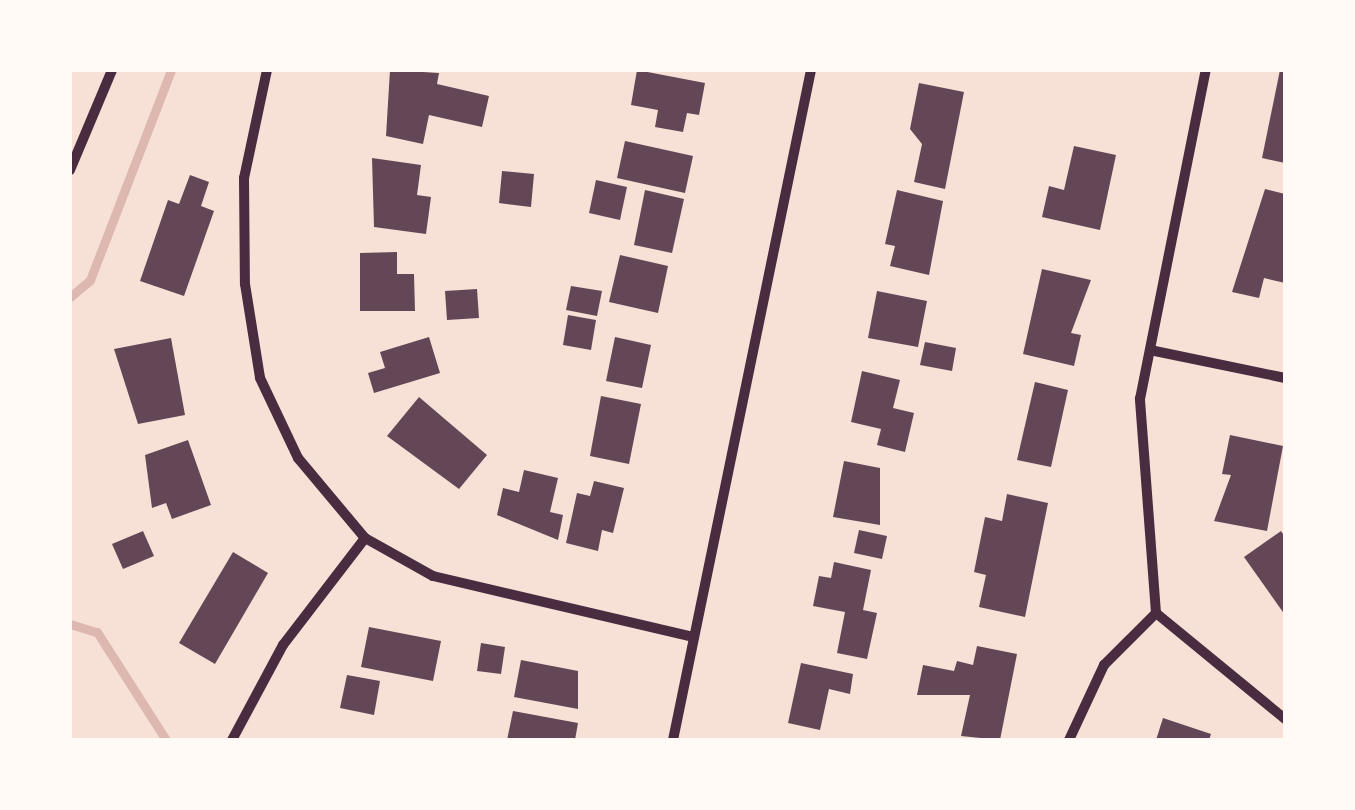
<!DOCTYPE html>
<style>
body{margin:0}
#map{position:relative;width:1355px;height:810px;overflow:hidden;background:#f7e1d7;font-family:Helvetica,sans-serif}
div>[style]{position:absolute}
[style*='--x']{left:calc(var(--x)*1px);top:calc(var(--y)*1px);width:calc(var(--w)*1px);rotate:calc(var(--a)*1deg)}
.stream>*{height:9px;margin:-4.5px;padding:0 4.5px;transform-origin:4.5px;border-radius:4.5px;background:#dcb8b0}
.building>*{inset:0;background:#644757}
.minor>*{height:10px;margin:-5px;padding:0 5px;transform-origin:5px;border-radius:5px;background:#4a2c40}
span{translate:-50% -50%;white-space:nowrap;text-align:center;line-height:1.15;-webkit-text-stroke:10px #fffaf5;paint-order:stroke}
.frame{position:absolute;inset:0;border:72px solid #fffaf5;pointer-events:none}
</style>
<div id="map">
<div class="stream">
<i style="--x:70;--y:297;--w:26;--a:-40"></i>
<i style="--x:90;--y:280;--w:225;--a:-68.9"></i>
<i style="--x:70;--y:624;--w:28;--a:17"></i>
<i style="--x:97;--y:632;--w:128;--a:57.4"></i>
</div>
<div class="building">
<i style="clip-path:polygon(390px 70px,439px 73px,437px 84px,489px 96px,482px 127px,429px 115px,423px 144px,386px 136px)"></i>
<i style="clip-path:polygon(637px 70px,705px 83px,699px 115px,687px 113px,683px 132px,655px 127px,658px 110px,631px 105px)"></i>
<i style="clip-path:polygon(1280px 70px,1285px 70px,1285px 163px,1262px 158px)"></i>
<i style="clip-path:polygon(919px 83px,964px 92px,945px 189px,914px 182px,922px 144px,910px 129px)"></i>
<i style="clip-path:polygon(625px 141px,693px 156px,685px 193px,617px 178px)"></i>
<i style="clip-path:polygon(1074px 146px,1116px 155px,1100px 230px,1042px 217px,1049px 186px,1064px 190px)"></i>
<i style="clip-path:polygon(372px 158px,421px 165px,417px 195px,431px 197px,426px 234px,374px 227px)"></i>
<i style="clip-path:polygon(502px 171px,534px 174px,531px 207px,499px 203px)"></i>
<i style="clip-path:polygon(190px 175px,209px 182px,201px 206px,214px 211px,184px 296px,140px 281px,168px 200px,179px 204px)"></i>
<i style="clip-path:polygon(596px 180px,627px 187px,620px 220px,589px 213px)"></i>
<i style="clip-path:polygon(1265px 189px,1285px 194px,1285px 283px,1264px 278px,1259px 298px,1232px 292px)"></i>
<i style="clip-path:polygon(645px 190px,684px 199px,672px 253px,634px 245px)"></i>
<i style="clip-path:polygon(897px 190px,943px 201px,929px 275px,890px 266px,895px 246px,885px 244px)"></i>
<i style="clip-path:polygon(397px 252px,397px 274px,414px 274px,415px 311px,360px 311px,360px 253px)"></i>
<i style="clip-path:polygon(620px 255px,668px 266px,658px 313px,609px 302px)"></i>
<i style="clip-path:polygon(1042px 269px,1091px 280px,1071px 333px,1081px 335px,1074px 366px,1023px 354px)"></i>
<i style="clip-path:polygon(571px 286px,602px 291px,597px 316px,566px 310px)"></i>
<i style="clip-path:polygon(477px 289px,479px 318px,447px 320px,445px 291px)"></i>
<i style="clip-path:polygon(877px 291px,927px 301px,918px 347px,868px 338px)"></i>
<i style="clip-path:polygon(568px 315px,596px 320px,591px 350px,563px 345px)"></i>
<i style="clip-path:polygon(429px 337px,440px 373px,374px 393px,368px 373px,385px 368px,380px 352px)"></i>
<i style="clip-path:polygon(615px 337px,651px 345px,642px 388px,606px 381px)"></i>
<i style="clip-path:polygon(171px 338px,185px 415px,138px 424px,114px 349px)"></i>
<i style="clip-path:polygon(925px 342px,956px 348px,952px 371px,920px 365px)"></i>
<i style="clip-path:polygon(862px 371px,900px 380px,893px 408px,914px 413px,905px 452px,877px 445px,881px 429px,851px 422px)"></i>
<i style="clip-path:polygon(1035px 382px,1068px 390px,1051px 467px,1017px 460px)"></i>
<i style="clip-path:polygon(601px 396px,641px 404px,629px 464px,590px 456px)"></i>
<i style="clip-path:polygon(419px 397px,487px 455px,459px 489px,387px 436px)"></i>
<i style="clip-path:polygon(1230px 435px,1283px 446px,1267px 531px,1214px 521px,1231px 475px,1222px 474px)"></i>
<i style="clip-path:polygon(188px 440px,211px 505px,172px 519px,166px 503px,152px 508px,145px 455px)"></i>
<i style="clip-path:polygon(844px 461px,880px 468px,880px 525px,833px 517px)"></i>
<i style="clip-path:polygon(524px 470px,558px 478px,550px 512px,563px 515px,558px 540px,497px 515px,503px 488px,519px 492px)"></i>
<i style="clip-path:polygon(594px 481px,624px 488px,613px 533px,602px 530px,598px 551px,566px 543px,577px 493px,590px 496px)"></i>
<i style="clip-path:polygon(1007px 494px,1048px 503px,1025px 617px,979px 607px,986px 575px,974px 572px,985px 517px,1002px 521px)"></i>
<i style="clip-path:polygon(859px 530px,887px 536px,882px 559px,854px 553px)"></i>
<i style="clip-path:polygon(143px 531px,154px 556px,123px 569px,112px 544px)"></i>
<i style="clip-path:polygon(1281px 531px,1285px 537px,1285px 615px,1244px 557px)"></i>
<i style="clip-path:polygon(233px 552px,268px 573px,215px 664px,179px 643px)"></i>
<i style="clip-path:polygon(834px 562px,871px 570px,863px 610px,877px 613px,867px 659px,837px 653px,845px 612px,813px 606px,819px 576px,831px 578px)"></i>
<i style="clip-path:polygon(369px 627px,441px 641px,433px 681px,361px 667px)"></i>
<i style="clip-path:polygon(481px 643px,505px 647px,501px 674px,477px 671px)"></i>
<i style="clip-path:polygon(977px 646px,1017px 654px,1000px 740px,961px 736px,970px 695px,917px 695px,923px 665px,954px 671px,957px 661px,973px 665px)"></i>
<i style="clip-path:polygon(521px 660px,578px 671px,578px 709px,514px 697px)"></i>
<i style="clip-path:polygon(801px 663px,853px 674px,850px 694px,829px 689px,820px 730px,788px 723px)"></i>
<i style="clip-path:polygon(347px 675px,380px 681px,374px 715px,340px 708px)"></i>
<i style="clip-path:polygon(513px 711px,578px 723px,575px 740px,507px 740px)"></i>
<i style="clip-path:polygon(1163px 718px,1211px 734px,1209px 740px,1156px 740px)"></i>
</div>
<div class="minor">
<i style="--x:267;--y:70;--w:110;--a:102"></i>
<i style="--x:244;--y:178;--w:106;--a:89.5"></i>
<i style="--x:245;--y:284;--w:95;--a:80.9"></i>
<i style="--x:260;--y:378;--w:89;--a:64.6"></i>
<i style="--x:298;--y:458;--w:104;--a:50.1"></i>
<i style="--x:365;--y:538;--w:78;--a:29.2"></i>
<i style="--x:433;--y:576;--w:268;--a:13.2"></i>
<i style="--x:70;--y:170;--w:108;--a:-67.2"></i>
<i style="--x:1150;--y:350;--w:138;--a:11.7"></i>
<i style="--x:1156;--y:613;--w:167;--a:39.4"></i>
<i style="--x:232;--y:740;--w:108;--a:-61.8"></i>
<i style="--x:283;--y:645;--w:135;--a:-52.5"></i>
<i style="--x:673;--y:740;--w:684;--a:-78.36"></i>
<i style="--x:1069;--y:740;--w:83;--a:-65"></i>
<i style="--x:1104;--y:665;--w:74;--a:-45"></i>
<i style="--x:1156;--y:613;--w:215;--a:-94.3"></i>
<i style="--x:1140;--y:399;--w:336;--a:-78.7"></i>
</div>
<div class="frame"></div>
</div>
